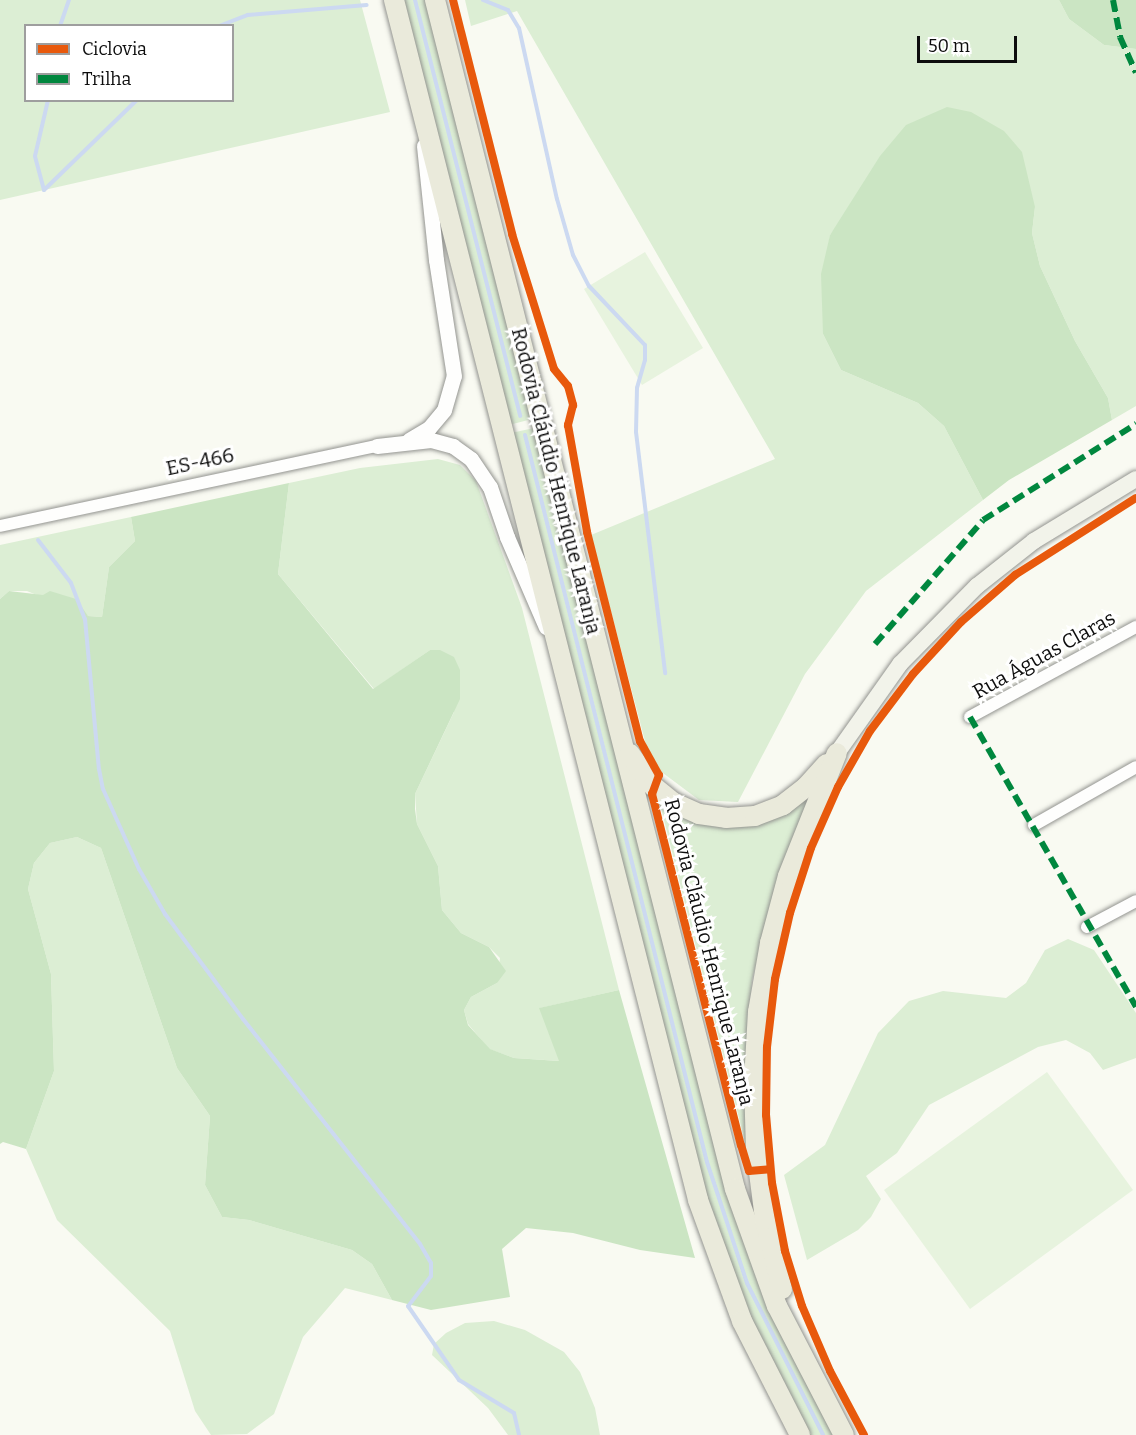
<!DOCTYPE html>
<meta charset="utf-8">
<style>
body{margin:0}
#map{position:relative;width:1136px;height:1435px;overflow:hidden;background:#f9faf2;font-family:Bitter,serif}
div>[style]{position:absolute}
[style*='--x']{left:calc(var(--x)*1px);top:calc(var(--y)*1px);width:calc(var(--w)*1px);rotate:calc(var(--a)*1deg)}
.green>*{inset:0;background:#dceed4}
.forest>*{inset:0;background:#cbe5c3}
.pitch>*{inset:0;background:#e7f3de}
.stream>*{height:4px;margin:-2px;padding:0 2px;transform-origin:2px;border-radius:2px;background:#ccd9f1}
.roads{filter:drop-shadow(0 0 2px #939490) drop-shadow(0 0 2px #939490)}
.minor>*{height:12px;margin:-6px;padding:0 6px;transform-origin:6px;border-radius:6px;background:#fefefd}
.tertiary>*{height:15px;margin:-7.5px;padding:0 7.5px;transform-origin:7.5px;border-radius:7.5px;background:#fefefd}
.secondary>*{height:16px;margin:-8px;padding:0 8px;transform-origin:8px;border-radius:8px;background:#f2f3ea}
.primary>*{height:20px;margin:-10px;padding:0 10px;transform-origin:10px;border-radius:10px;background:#eaeadb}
.quiet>*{height:6px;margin-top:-3px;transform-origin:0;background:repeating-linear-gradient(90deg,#00873e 0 12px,transparent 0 18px)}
.cycleway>*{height:8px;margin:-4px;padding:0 4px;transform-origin:4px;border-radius:4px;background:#e8590c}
span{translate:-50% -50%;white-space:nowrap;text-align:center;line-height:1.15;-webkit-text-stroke:6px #fff;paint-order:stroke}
.street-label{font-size:20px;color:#0d0d0d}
.legend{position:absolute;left:24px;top:24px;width:210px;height:78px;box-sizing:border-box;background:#fff;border:2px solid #9e9e9e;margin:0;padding:8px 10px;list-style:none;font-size:18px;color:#0d0d0d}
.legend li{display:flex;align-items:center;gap:12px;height:30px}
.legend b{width:30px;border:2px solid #9e9e9e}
.scale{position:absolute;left:917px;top:36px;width:100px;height:27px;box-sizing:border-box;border:3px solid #0d0d0d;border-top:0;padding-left:8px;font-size:18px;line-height:21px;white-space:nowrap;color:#0d0d0d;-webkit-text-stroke:4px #fff;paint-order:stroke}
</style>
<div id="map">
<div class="green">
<i style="clip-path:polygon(evenodd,0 0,360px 0,390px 112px,0 200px,0 0,26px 26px,232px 26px,232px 100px,26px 100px,26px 26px)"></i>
<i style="clip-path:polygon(402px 0,426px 0,532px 419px,509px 425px)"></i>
<i style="clip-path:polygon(465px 0,1059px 0,1069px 19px,1104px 45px,1136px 49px,1136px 406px,1112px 420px,1108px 398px,1075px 341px,1040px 266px,1032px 233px,1035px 207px,852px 206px,830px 235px,823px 334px,841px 370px,918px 403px,944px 426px,983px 500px,866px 591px,805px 674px,738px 802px,699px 800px,651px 764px,591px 535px,775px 459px,517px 11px,471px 26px)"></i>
<i style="clip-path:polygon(534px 428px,727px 1193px,835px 1435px,809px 1435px,750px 1318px,705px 1199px,511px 433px)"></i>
<i style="clip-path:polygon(438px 459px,460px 465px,476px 481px,522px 608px,619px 990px,540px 1008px,560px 1061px,514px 1058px,489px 1049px,468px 1024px,464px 1010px,471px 997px,497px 983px,500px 958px,489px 947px,461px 933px,442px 910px,438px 866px,417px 824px,415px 794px,454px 712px,430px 650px,374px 689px,278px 574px,289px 483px,360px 468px)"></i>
<i style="clip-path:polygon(131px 517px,135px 541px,109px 567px,102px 617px,88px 616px,27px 591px,9px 591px,0 599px,0 545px)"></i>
<i style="clip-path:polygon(812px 795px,776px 883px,752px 980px,744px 1072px,749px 1158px,659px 800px,671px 809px,787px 812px)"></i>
<i style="clip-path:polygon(77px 837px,101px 848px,177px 1068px,210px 1116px,205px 1185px,222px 1217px,249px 1220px,352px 1250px,372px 1264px,392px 1300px,345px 1288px,303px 1337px,274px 1414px,247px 1434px,211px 1435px,195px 1411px,170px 1331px,57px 1220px,26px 1149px,54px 1071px,51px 974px,28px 889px,34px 863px,50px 843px)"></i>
<i style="clip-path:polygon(1068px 939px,1094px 950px,1136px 1013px,1136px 1058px,1103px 1070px,1090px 1053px,1066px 1040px,1038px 1047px,929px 1105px,897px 1153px,866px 1176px,881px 1199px,871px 1217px,858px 1230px,807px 1260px,784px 1175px,825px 1145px,878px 1033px,909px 1001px,943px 991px,1006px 998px,1026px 983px,1045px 950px)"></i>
<i style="clip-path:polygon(494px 1321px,525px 1330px,564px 1352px,580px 1372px,595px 1408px,600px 1435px,508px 1435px,488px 1408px,432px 1355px,434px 1344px,446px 1333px,465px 1323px)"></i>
</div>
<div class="forest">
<i style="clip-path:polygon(1059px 0,1136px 0,1136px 49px,1104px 45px,1069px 19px)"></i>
<i style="clip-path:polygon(947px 107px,971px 112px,1004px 131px,1022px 152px,1035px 207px,1032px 233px,1040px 266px,1075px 341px,1108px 398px,1112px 420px,1009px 480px,983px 500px,944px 426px,918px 403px,841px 370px,823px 334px,821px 274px,830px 235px,880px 156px,906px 125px)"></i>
<i style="clip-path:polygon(289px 483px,278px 574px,373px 689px,430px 650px,440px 650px,454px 657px,460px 670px,460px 699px,415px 794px,415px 809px,417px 824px,438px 866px,442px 910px,461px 933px,489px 947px,506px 971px,497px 983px,471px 997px,464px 1010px,468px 1025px,490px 1049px,514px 1058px,559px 1061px,539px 1008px,619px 990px,695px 1258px,640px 1250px,573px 1233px,526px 1228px,502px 1249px,510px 1297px,431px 1310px,392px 1300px,372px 1264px,352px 1250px,249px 1220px,222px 1217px,205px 1185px,210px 1116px,177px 1068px,101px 848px,77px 837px,50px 843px,34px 863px,28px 889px,51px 974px,54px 1071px,26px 1149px,3px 1142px,0 1144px,0 599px,9px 591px,43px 595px,50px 591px,76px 599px,88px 616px,102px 617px,109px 567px,135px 541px,131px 517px)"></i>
</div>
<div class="pitch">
<i style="clip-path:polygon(645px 252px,703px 348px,642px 385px,584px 289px)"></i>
<i style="clip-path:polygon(1047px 1072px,1133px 1190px,970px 1309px,884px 1190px)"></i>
</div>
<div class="stream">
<i style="--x:415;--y:0;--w:429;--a:75.8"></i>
<i style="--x:483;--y:0;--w:27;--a:22"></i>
<i style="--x:508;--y:10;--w:21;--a:59"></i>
<i style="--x:519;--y:28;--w:175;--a:77.5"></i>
<i style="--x:557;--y:199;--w:58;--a:74.1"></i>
<i style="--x:573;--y:255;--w:35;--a:63"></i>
<i style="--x:589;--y:286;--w:81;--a:46.5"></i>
<i style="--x:645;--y:345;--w:15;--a:90"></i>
<i style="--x:645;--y:360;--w:29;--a:106"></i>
<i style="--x:637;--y:388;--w:44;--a:91.3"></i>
<i style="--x:636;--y:432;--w:243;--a:83.1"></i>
<i style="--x:60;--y:26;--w:28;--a:-71"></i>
<i style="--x:219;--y:26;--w:31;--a:-21"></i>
<i style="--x:248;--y:15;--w:119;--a:-4.8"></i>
<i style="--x:44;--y:190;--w:129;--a:-44.1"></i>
<i style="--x:44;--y:190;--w:35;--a:-105"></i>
<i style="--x:35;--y:156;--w:57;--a:-76.9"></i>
<i style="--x:525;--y:435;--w:749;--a:75.95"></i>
<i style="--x:707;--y:1162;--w:127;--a:71.7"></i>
<i style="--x:747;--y:1283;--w:170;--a:63.4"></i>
<i style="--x:38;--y:540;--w:54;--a:52.5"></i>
<i style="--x:71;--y:583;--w:39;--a:69"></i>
<i style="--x:85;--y:619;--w:151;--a:84.7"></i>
<i style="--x:99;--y:769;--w:20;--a:79"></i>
<i style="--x:103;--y:789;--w:88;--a:65.8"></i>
<i style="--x:139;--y:869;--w:52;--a:60"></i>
<i style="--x:165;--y:914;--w:131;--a:53.4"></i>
<i style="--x:243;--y:1019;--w:286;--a:51.8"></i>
<i style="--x:420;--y:1244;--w:22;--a:60"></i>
<i style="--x:431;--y:1263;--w:13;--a:90"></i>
<i style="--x:431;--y:1276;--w:38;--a:127"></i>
<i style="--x:408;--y:1306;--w:90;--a:55.4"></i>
<i style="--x:459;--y:1380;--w:64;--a:31"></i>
<i style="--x:514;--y:1413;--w:23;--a:77"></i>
</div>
<div class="roads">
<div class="minor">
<i style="--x:0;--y:526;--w:385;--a:-12"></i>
<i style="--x:970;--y:717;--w:189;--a:-28.5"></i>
<i style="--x:1034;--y:825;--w:117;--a:-29.6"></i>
<i style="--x:1087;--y:927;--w:55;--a:-28"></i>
</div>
<div class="tertiary">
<i style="--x:409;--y:440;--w:23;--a:-31"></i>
<i style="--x:429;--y:428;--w:23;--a:-50"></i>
<i style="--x:444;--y:410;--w:35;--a:-74"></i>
<i style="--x:454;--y:376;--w:117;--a:-98.8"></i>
<i style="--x:436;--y:260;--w:115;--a:-96"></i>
<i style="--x:377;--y:446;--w:54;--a:-6.3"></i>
<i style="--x:431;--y:440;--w:23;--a:15"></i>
<i style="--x:453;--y:446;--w:22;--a:36"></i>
<i style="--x:471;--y:459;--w:34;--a:56"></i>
<i style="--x:490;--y:487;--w:53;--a:71.2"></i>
<i style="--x:507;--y:537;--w:98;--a:66.6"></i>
</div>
<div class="secondary">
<i style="--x:837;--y:753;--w:109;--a:-54.7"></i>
<i style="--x:900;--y:664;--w:110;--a:-45.4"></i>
<i style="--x:977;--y:586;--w:73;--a:-38.3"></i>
<i style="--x:1034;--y:541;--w:119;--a:-31.3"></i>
</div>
<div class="primary">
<i style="--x:394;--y:0;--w:1238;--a:75.78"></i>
<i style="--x:698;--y:1200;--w:129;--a:70"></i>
<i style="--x:742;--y:1321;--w:128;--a:63"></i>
<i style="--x:435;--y:0;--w:1226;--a:75.84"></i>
<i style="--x:735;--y:1189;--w:124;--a:70.3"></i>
<i style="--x:777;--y:1306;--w:145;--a:62.6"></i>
<i style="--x:630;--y:754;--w:39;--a:54"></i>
<i style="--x:653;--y:786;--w:27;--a:39"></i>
<i style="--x:674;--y:803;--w:27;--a:24"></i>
<i style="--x:699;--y:814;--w:27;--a:8"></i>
<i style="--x:726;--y:818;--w:29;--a:-4"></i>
<i style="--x:755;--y:816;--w:30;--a:-21"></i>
<i style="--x:783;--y:805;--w:29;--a:-38"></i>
<i style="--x:806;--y:787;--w:31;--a:-48"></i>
<i style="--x:782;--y:1289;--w:72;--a:-103.7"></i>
<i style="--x:765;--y:1219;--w:70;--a:-97.4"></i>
<i style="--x:756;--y:1150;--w:69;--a:-91.7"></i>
<i style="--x:754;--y:1081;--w:69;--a:-86.7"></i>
<i style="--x:758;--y:1012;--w:70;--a:-80.1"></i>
<i style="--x:770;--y:943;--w:69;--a:-75"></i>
<i style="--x:788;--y:876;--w:132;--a:-68.3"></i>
</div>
</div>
<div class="quiet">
<i style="--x:1113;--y:0;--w:38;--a:79"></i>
<i style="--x:1120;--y:37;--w:39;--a:66"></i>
<i style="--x:875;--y:644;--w:164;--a:-48.9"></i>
<i style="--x:983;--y:520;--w:181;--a:-32.1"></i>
<i style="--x:970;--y:717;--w:334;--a:60.2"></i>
</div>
<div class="cycleway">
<i style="--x:453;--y:0;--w:241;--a:75.8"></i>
<i style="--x:512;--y:234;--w:141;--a:72.7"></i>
<i style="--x:554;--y:369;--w:22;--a:51"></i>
<i style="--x:568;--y:386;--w:20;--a:75"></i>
<i style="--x:573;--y:405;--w:21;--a:104"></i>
<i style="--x:568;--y:425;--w:109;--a:79.9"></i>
<i style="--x:587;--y:532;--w:216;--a:75.8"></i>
<i style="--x:640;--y:741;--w:39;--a:61"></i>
<i style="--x:659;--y:775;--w:20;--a:110"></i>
<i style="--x:652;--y:794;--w:362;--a:75.8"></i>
<i style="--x:741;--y:1145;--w:27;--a:73"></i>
<i style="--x:749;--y:1171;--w:21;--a:-5"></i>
<i style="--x:864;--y:1435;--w:72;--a:-118"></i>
<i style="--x:830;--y:1371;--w:71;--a:-113.3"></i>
<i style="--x:802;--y:1306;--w:58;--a:-107.2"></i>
<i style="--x:785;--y:1251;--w:69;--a:-100.8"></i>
<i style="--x:772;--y:1183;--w:68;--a:-95"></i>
<i style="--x:766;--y:1115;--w:68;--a:-89.2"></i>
<i style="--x:767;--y:1047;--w:68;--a:-83.3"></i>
<i style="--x:775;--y:979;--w:68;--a:-77.2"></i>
<i style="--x:790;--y:913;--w:68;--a:-72.1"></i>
<i style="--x:811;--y:848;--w:67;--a:-66.1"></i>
<i style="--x:838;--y:787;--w:64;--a:-60.3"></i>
<i style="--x:870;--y:731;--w:71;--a:-53"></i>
<i style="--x:913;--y:674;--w:71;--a:-47.3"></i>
<i style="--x:961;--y:622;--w:72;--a:-41"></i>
<i style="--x:1015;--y:575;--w:143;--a:-32.5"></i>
</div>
<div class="street-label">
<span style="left:200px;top:462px;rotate:-12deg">ES-466</span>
<span style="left:556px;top:481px;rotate:76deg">Rodovia Cláudio Henrique Laranja</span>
<span style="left:1044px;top:655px;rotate:-29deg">Rua Águas Claras</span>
<span style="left:709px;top:952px;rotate:76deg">Rodovia Cláudio Henrique Laranja</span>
</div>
<ul class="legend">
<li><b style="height:8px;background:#e8590c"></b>Ciclovia</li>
<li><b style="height:8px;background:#00873e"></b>Trilha</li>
</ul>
<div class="scale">50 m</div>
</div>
